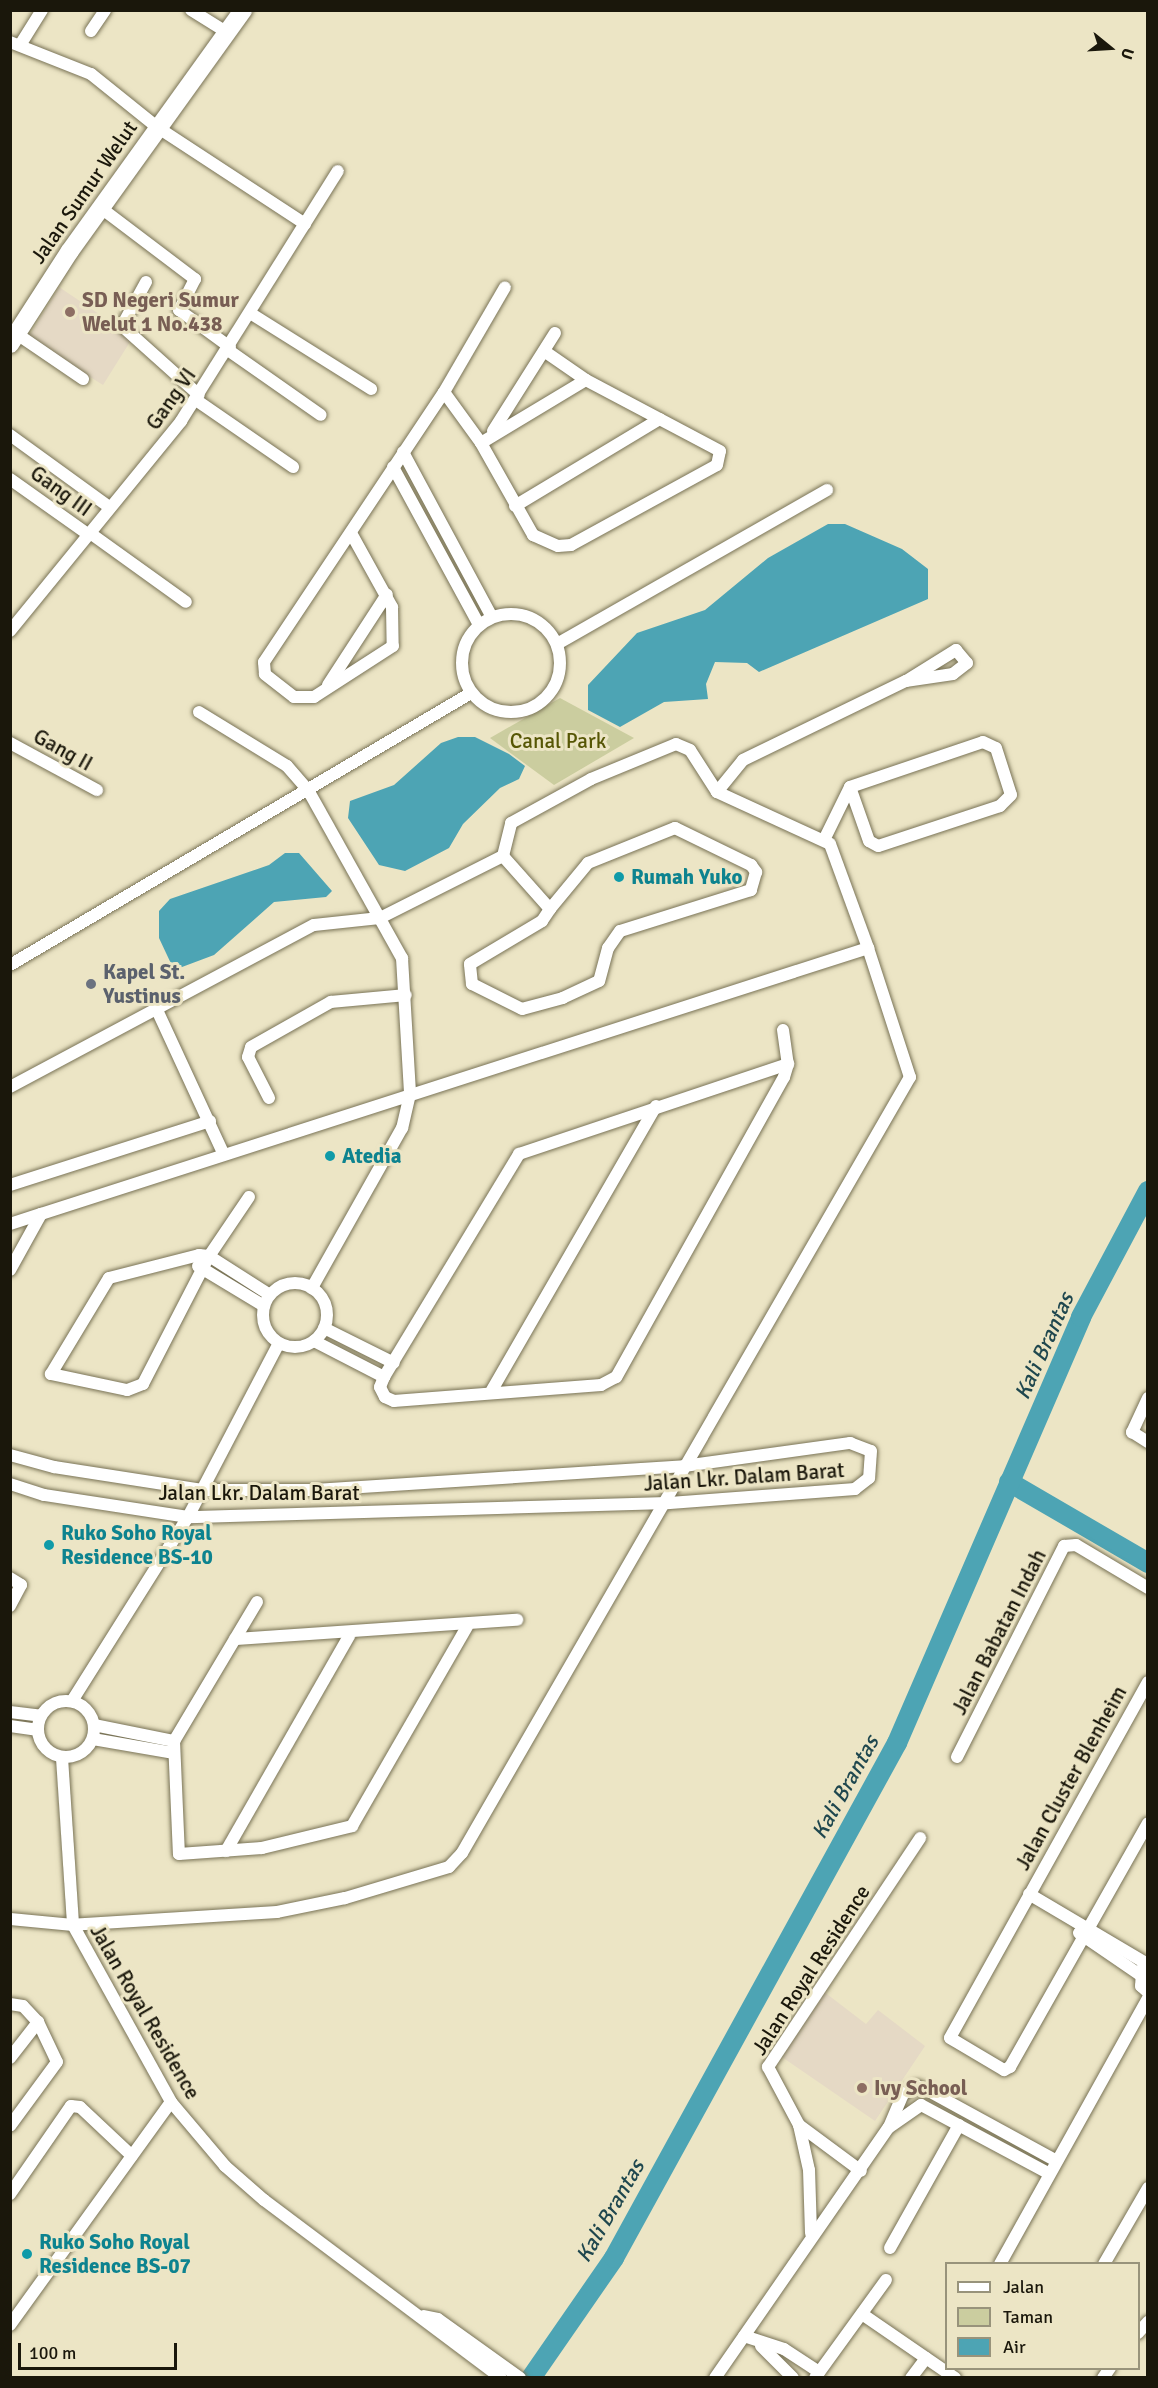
<!DOCTYPE html>
<style>
body{margin:0}
#map{position:relative;width:1158px;height:2388px;overflow:hidden;background:#ece5c5;font-family:Signika,sans-serif}
div>[style]{position:absolute}
[style*='--x']{left:calc(var(--x)*1px);top:calc(var(--y)*1px);width:calc(var(--w)*1px);rotate:calc(var(--a)*1deg)}
.education>*{inset:0;background:#e5d9c5}
.green>*{inset:0;background:#cbcd9f}
.water>*{inset:0;background:#4da4b4}
.river>*{height:20px;margin:-10px;padding:0 10px;transform-origin:10px;border-radius:10px;background:#4da4b4}
.roads{filter:drop-shadow(0 0 2px #797356) drop-shadow(0 0 2px #797356)}
.street>*{height:12px;margin:-6px;padding:0 6px;transform-origin:6px;border-radius:6px;background:#fff}
.street>.ring{margin:-6px;padding:0;box-sizing:content-box;background:none;border:12px solid #fff;border-radius:50%}
.secondary>*{height:18px;margin:-9px;padding:0 9px;transform-origin:9px;border-radius:9px;background:#fff}
.dots>*{width:16px;height:16px;translate:-50% -50%;box-sizing:border-box;border:3px solid #ece5c5;border-radius:50%}
span{translate:-50% -50%;white-space:nowrap;text-align:center;line-height:1.15;-webkit-text-stroke:6px #ece5c5;paint-order:stroke}
.street-label{font-size:21px;color:#1a170b}
.education-label{font-size:21px;color:#785e54;font-weight:700}
.left{translate:0 -50%;text-align:left}
.park-label{font-size:21px;color:#565605}
.culture-label{font-size:21px;color:#0d838f;font-weight:700}
.worship-label{font-size:21px;color:#5b616d;font-weight:700}
.water-label{font-size:22px;color:#1f474e;font-style:italic}
.frame{position:absolute;inset:0;border:12px solid #1a170b;pointer-events:none}
.legend{position:absolute;left:945px;top:2262px;width:195px;height:108px;box-sizing:border-box;background:#ece5c5;border:2px solid #98937b;margin:0;padding:8px 10px;list-style:none;font-size:18px;color:#1a170b}
.legend li{display:flex;align-items:center;gap:12px;height:30px}
.legend b{width:30px;border:2px solid #98937b}
.north{position:absolute;left:1080px;top:18px;width:60px;height:60px;-webkit-text-stroke:4px #ece5c5;paint-order:stroke;rotate:108deg;font-size:16px;font-weight:700;line-height:24px;text-align:center;color:#1a170b}
.north::after{content:'';display:block;margin:auto;width:21px;height:27px;background:#1a170b;clip-path:polygon(50% 0,100% 100%,50% 72%,0 100%)}
.scale{position:absolute;left:18px;top:2343px;width:159px;height:27px;box-sizing:border-box;border:3px solid #1a170b;border-top:0;padding-left:8px;font-size:18px;line-height:21px;white-space:nowrap;color:#1a170b;-webkit-text-stroke:4px #ece5c5;paint-order:stroke}
</style>
<div id="map">
<div class="education">
<i style="clip-path:polygon(59px 287px,133px 337px,103px 385px,28px 338px)"></i>
<i style="clip-path:polygon(823px 1991px,866px 2024px,878px 2010px,925px 2046px,875px 2121px,779px 2055px)"></i>
</div>
<div class="green">
<i style="clip-path:polygon(560px 698px,634px 738px,554px 785px,490px 738px)"></i>
</div>
<div class="water">
<i style="clip-path:polygon(828px 524px,845px 524px,902px 549px,928px 569px,928px 599px,759px 672px,747px 663px,715px 662px,706px 684px,708px 699px,664px 702px,620px 727px,588px 710px,588px 685px,637px 633px,705px 610px,768px 558px)"></i>
<i style="clip-path:polygon(458px 737px,475px 737px,509px 754px,525px 766px,519px 779px,500px 788px,463px 824px,449px 848px,405px 871px,379px 865px,348px 818px,350px 801px,394px 785px,441px 743px)"></i>
<i style="clip-path:polygon(285px 853px,299px 853px,332px 891px,326px 897px,274px 902px,214px 955px,174px 970px,159px 938px,159px 911px,170px 899px,269px 865px)"></i>
</div>
<div class="river">
<i style="--x:1009;--y:1482;--w:161;--a:30.2"></i>
<i style="--x:531;--y:2378;--w:146;--a:-55.3"></i>
<i style="--x:614;--y:2258;--w:588;--a:-61.21"></i>
<i style="--x:897;--y:1743;--w:464;--a:-66.6"></i>
<i style="--x:1081;--y:1317;--w:143;--a:-62"></i>
</div>
<div class="roads">
<div class="street">
<i style="--x:191;--y:10;--w:44;--a:31.9"></i>
<i style="--x:91;--y:31;--w:25;--a:-56"></i>
<i style="--x:10;--y:42;--w:87;--a:21.6"></i>
<i style="--x:91;--y:74;--w:85;--a:38.8"></i>
<i style="--x:157;--y:127;--w:177;--a:33.2"></i>
<i style="--x:22;--y:42;--w:38;--a:-58"></i>
<i style="--x:101;--y:208;--w:118;--a:37.1"></i>
<i style="--x:195;--y:279;--w:35;--a:117"></i>
<i style="--x:179;--y:310;--w:63;--a:36"></i>
<i style="--x:146;--y:282;--w:50;--a:118.6"></i>
<i style="--x:122;--y:326;--w:103;--a:41.9"></i>
<i style="--x:250;--y:313;--w:143;--a:32.1"></i>
<i style="--x:17;--y:334;--w:80;--a:34.3"></i>
<i style="--x:228;--y:350;--w:113;--a:35"></i>
<i style="--x:444;--y:392;--w:63;--a:54"></i>
<i style="--x:481;--y:443;--w:106;--a:60.5"></i>
<i style="--x:533;--y:535;--w:27;--a:24"></i>
<i style="--x:558;--y:546;--w:13;--a:-4"></i>
<i style="--x:571;--y:545;--w:166;--a:-28.7"></i>
<i style="--x:717;--y:465;--w:14;--a:-78"></i>
<i style="--x:720;--y:451;--w:152;--a:-152.1"></i>
<i style="--x:586;--y:380;--w:51;--a:-145.4"></i>
<i style="--x:196;--y:400;--w:118;--a:34.6"></i>
<i style="--x:493;--y:431;--w:116;--a:-57.7"></i>
<i style="--x:10;--y:435;--w:122;--a:36"></i>
<i style="--x:481;--y:443;--w:122;--a:-31"></i>
<i style="--x:403;--y:452;--w:187;--a:61.7"></i>
<i style="--x:393;--y:467;--w:180;--a:61.4"></i>
<i style="--x:10;--y:479;--w:97;--a:35.3"></i>
<i style="--x:515;--y:506;--w:169;--a:-31"></i>
<i style="--x:90;--y:533;--w:118;--a:35.7"></i>
<i style="--x:351;--y:533;--w:85;--a:61"></i>
<i style="--x:392;--y:607;--w:39;--a:89"></i>
<i style="--x:393;--y:646;--w:94;--a:147.2"></i>
<i style="--x:314;--y:697;--w:20;--a:180"></i>
<i style="--x:294;--y:697;--w:37;--a:-142"></i>
<i style="--x:265;--y:674;--w:12;--a:-95"></i>
<i style="--x:264;--y:662;--w:324;--a:-56.3"></i>
<i style="--x:444;--y:392;--w:121;--a:-59.8"></i>
<i class="ring" style="left:462px;top:614px;width:86px;height:86px"></i>
<i style="--x:10;--y:631;--w:271;--a:-50.8"></i>
<i style="--x:181;--y:421;--w:295;--a:-57.9"></i>
<i style="--x:557;--y:644;--w:311;--a:-29.7"></i>
<i style="--x:328;--y:685;--w:108;--a:-57"></i>
<i style="--x:199;--y:712;--w:103;--a:31.5"></i>
<i style="--x:287;--y:766;--w:32;--a:49"></i>
<i style="--x:308;--y:790;--w:193;--a:60.8"></i>
<i style="--x:402;--y:958;--w:136;--a:86.6"></i>
<i style="--x:410;--y:1094;--w:35;--a:103"></i>
<i style="--x:402;--y:1128;--w:184;--a:119.4"></i>
<i style="--x:10;--y:743;--w:99;--a:28.4"></i>
<i style="--x:717;--y:792;--w:41;--a:-50.9"></i>
<i style="--x:743;--y:760;--w:181;--a:-25.9"></i>
<i style="--x:906;--y:681;--w:59;--a:-31.8"></i>
<i style="--x:956;--y:650;--w:17;--a:50"></i>
<i style="--x:967;--y:663;--w:18;--a:142"></i>
<i style="--x:953;--y:674;--w:48;--a:171.5"></i>
<i style="--x:824;--y:840;--w:59;--a:-63.9"></i>
<i style="--x:850;--y:787;--w:140;--a:-18.7"></i>
<i style="--x:983;--y:742;--w:14;--a:25"></i>
<i style="--x:996;--y:748;--w:49;--a:72.3"></i>
<i style="--x:1011;--y:795;--w:16;--a:135"></i>
<i style="--x:1000;--y:806;--w:128;--a:161.8"></i>
<i style="--x:878;--y:846;--w:10;--a:-151"></i>
<i style="--x:869;--y:841;--w:57;--a:-109.4"></i>
<i style="--x:550;--y:909;--w:60;--a:-50.4"></i>
<i style="--x:588;--y:863;--w:94;--a:-21.9"></i>
<i style="--x:675;--y:828;--w:85;--a:26"></i>
<i style="--x:751;--y:865;--w:9;--a:54"></i>
<i style="--x:756;--y:872;--w:19;--a:106"></i>
<i style="--x:751;--y:890;--w:137;--a:162.6"></i>
<i style="--x:620;--y:931;--w:21;--a:125"></i>
<i style="--x:608;--y:948;--w:34;--a:105"></i>
<i style="--x:599;--y:981;--w:40;--a:155"></i>
<i style="--x:563;--y:998;--w:42;--a:165"></i>
<i style="--x:522;--y:1009;--w:56;--a:-153.4"></i>
<i style="--x:472;--y:984;--w:20;--a:-96"></i>
<i style="--x:470;--y:964;--w:84;--a:-30.8"></i>
<i style="--x:542;--y:921;--w:14;--a:-56"></i>
<i style="--x:550;--y:909;--w:71;--a:-131.6"></i>
<i style="--x:503;--y:856;--w:34;--a:-76"></i>
<i style="--x:511;--y:823;--w:91;--a:-28.8"></i>
<i style="--x:591;--y:779;--w:92;--a:-22.4"></i>
<i style="--x:676;--y:744;--w:15;--a:23"></i>
<i style="--x:690;--y:750;--w:50;--a:57.3"></i>
<i style="--x:717;--y:792;--w:124;--a:24.7"></i>
<i style="--x:830;--y:844;--w:111;--a:69.9"></i>
<i style="--x:10;--y:965;--w:535;--a:-30.54"></i>
<i style="--x:157;--y:1010;--w:157;--a:65.2"></i>
<i style="--x:783;--y:1030;--w:34;--a:82"></i>
<i style="--x:788;--y:1064;--w:14;--a:107"></i>
<i style="--x:784;--y:1077;--w:344;--a:119.2"></i>
<i style="--x:616;--y:1377;--w:17;--a:152"></i>
<i style="--x:601;--y:1385;--w:208;--a:175.6"></i>
<i style="--x:394;--y:1401;--w:10;--a:-156"></i>
<i style="--x:385;--y:1397;--w:11;--a:-117"></i>
<i style="--x:380;--y:1387;--w:11;--a:-68"></i>
<i style="--x:384;--y:1377;--w:261;--a:-58.8"></i>
<i style="--x:519;--y:1154;--w:284;--a:-18.5"></i>
<i style="--x:10;--y:1087;--w:344;--a:-28.1"></i>
<i style="--x:314;--y:925;--w:66;--a:-6.1"></i>
<i style="--x:380;--y:918;--w:138;--a:-26.8"></i>
<i style="--x:269;--y:1098;--w:46;--a:-117.1"></i>
<i style="--x:248;--y:1057;--w:10;--a:-73"></i>
<i style="--x:251;--y:1047;--w:92;--a:-29.4"></i>
<i style="--x:331;--y:1002;--w:75;--a:-5.3"></i>
<i style="--x:10;--y:1185;--w:210;--a:-17.7"></i>
<i style="--x:249;--y:1197;--w:71;--a:124.1"></i>
<i style="--x:209;--y:1256;--w:144;--a:117.3"></i>
<i style="--x:143;--y:1384;--w:17;--a:159"></i>
<i style="--x:127;--y:1390;--w:78;--a:-168.1"></i>
<i style="--x:51;--y:1374;--w:112;--a:-58.9"></i>
<i style="--x:109;--y:1278;--w:93;--a:-14.3"></i>
<i style="--x:199;--y:1255;--w:10;--a:6"></i>
<i style="--x:209;--y:1256;--w:72;--a:32.6"></i>
<i style="--x:10;--y:1224;--w:33;--a:-18"></i>
<i style="--x:198;--y:1266;--w:77;--a:31.2"></i>
<i style="--x:10;--y:1270;--w:64;--a:-61"></i>
<i style="--x:41;--y:1214;--w:869;--a:-17.83"></i>
<i style="--x:868;--y:948;--w:136;--a:72"></i>
<i style="--x:910;--y:1077;--w:896;--a:120"></i>
<i style="--x:462;--y:1853;--w:19;--a:133"></i>
<i style="--x:449;--y:1867;--w:109;--a:163.4"></i>
<i style="--x:345;--y:1898;--w:69;--a:168.4"></i>
<i style="--x:277;--y:1912;--w:204;--a:176.4"></i>
<i style="--x:73;--y:1925;--w:63;--a:-174.6"></i>
<i class="ring" style="left:263px;top:1283px;width:52px;height:52px"></i>
<i style="--x:324;--y:1328;--w:78;--a:26.6"></i>
<i style="--x:314;--y:1341;--w:79;--a:27.2"></i>
<i style="--x:492;--y:1390;--w:328;--a:-60"></i>
<i style="--x:1148;--y:1398;--w:38;--a:115"></i>
<i style="--x:1132;--y:1432;--w:19;--a:32"></i>
<i style="--x:10;--y:1455;--w:46;--a:15.3"></i>
<i style="--x:54;--y:1467;--w:150;--a:8.8"></i>
<i style="--x:202;--y:1490;--w:113;--a:0"></i>
<i style="--x:315;--y:1490;--w:370;--a:-3.7"></i>
<i style="--x:684;--y:1466;--w:168;--a:-7.9"></i>
<i style="--x:850;--y:1443;--w:22;--a:21"></i>
<i style="--x:871;--y:1451;--w:27;--a:94"></i>
<i style="--x:869;--y:1478;--w:18;--a:142"></i>
<i style="--x:855;--y:1489;--w:189;--a:175.7"></i>
<i style="--x:667;--y:1503;--w:479;--a:178.3"></i>
<i style="--x:188;--y:1517;--w:146;--a:-171.3"></i>
<i style="--x:44;--y:1495;--w:36;--a:-162"></i>
<i style="--x:10;--y:1578;--w:13;--a:32"></i>
<i style="--x:21;--y:1585;--w:24;--a:118"></i>
<i style="--x:257;--y:1602;--w:162;--a:120.8"></i>
<i style="--x:174;--y:1741;--w:113;--a:87.5"></i>
<i style="--x:179;--y:1854;--w:83;--a:-4.1"></i>
<i style="--x:262;--y:1848;--w:93;--a:-13.7"></i>
<i style="--x:352;--y:1826;--w:230;--a:-60"></i>
<i style="--x:235;--y:1639;--w:283;--a:-3.9"></i>
<i style="--x:1148;--y:1682;--w:407;--a:119.1"></i>
<i style="--x:950;--y:2038;--w:63;--a:30.7"></i>
<i style="--x:1004;--y:2070;--w:7;--a:-27"></i>
<i style="--x:1010;--y:2067;--w:280;--a:-60.5"></i>
<i class="ring" style="left:38px;top:1701px;width:44px;height:44px"></i>
<i style="--x:72;--y:1701;--w:218;--a:-57.8"></i>
<i style="--x:188;--y:1517;--w:196;--a:-62.4"></i>
<i style="--x:10;--y:1712;--w:31;--a:7"></i>
<i style="--x:94;--y:1725;--w:82;--a:11.3"></i>
<i style="--x:10;--y:1726;--w:27;--a:8"></i>
<i style="--x:93;--y:1739;--w:81;--a:9.9"></i>
<i style="--x:957;--y:1757;--w:237;--a:-63.1"></i>
<i style="--x:1064;--y:1546;--w:12;--a:-5"></i>
<i style="--x:1076;--y:1545;--w:84;--a:30.8"></i>
<i style="--x:62;--y:1758;--w:167;--a:86.2"></i>
<i style="--x:73;--y:1925;--w:202;--a:61"></i>
<i style="--x:171;--y:2102;--w:84;--a:49.8"></i>
<i style="--x:225;--y:2166;--w:52;--a:41.1"></i>
<i style="--x:264;--y:2200;--w:296;--a:36.9"></i>
<i style="--x:226;--y:1851;--w:248;--a:-60.2"></i>
<i style="--x:1029;--y:1894;--w:134;--a:30.6"></i>
<i style="--x:1079;--y:1933;--w:74;--a:34.5"></i>
<i style="--x:1142;--y:1969;--w:17;--a:93"></i>
<i style="--x:1141;--y:1986;--w:9;--a:41"></i>
<i style="--x:10;--y:2004;--w:13;--a:9"></i>
<i style="--x:23;--y:2006;--w:22;--a:47"></i>
<i style="--x:38;--y:2022;--w:44;--a:64.6"></i>
<i style="--x:57;--y:2062;--w:79;--a:126.3"></i>
<i style="--x:10;--y:2058;--w:46;--a:-52.1"></i>
<i style="--x:799;--y:2125;--w:77;--a:36.6"></i>
<i style="--x:1048;--y:2173;--w:144;--a:-151.8"></i>
<i style="--x:921;--y:2105;--w:39;--a:145"></i>
<i style="--x:889;--y:2127;--w:36;--a:-67"></i>
<i style="--x:903;--y:2094;--w:16;--a:-30"></i>
<i style="--x:917;--y:2086;--w:11;--a:22"></i>
<i style="--x:927;--y:2090;--w:146;--a:28.7"></i>
<i style="--x:10;--y:2194;--w:107;--a:-55.3"></i>
<i style="--x:71;--y:2106;--w:9;--a:6"></i>
<i style="--x:80;--y:2107;--w:71;--a:43.3"></i>
<i style="--x:811;--y:2233;--w:63;--a:-91.8"></i>
<i style="--x:809;--y:2170;--w:46;--a:-102.5"></i>
<i style="--x:799;--y:2125;--w:66;--a:-118.1"></i>
<i style="--x:768;--y:2067;--w:275;--a:-56.4"></i>
<i style="--x:890;--y:2248;--w:141;--a:-60.7"></i>
<i style="--x:1000;--y:2264;--w:304;--a:-60.9"></i>
<i style="--x:1104;--y:2264;--w:88;--a:-59.9"></i>
<i style="--x:862;--y:2314;--w:113;--a:34.5"></i>
<i style="--x:424;--y:2316;--w:14;--a:12"></i>
<i style="--x:438;--y:2319;--w:101;--a:35.7"></i>
<i style="--x:10;--y:2325;--w:275;--a:-54.2"></i>
<i style="--x:1138;--y:2333;--w:15;--a:-48"></i>
<i style="--x:744;--y:2336;--w:42;--a:18"></i>
<i style="--x:784;--y:2349;--w:42;--a:33.3"></i>
<i style="--x:761;--y:2346;--w:45;--a:45"></i>
<i style="--x:715;--y:2378;--w:305;--a:-55.3"></i>
<i style="--x:815;--y:2378;--w:121;--a:-54.1"></i>
<i style="--x:911;--y:2378;--w:25;--a:-53"></i>
<i style="--x:1103;--y:2378;--w:12;--a:-55"></i>
</div>
<div class="secondary">
<i style="--x:10;--y:344;--w:111;--a:-57.2"></i>
<i style="--x:70;--y:251;--w:297;--a:-54.3"></i>
</div>
</div>
<div class="dots">
<i style="left:70px;top:312px;background:#8d6e63"></i>
<i style="left:619px;top:877px;background:#0f9aa8"></i>
<i style="left:91px;top:984px;background:#6b7280"></i>
<i style="left:330px;top:1156px;background:#0f9aa8"></i>
<i style="left:49px;top:1545px;background:#0f9aa8"></i>
<i style="left:862px;top:2088px;background:#8d6e63"></i>
<i style="left:27px;top:2254px;background:#0f9aa8"></i>
</div>
<div class="street-label">
<span style="left:84px;top:192px;rotate:-55deg">Jalan Sumur Welut</span>
<span style="left:171px;top:399px;rotate:-55deg">Gang VI</span>
<span style="left:61px;top:491px;rotate:36deg">Gang III</span>
<span style="left:63px;top:750px;rotate:29deg">Gang II</span>
<span style="left:744px;top:1477px;rotate:-4deg">Jalan Lkr. Dalam Barat</span>
<span style="left:259px;top:1493px">Jalan Lkr. Dalam Barat</span>
<span style="left:999px;top:1632px;rotate:-63deg">Jalan Babatan Indah</span>
<span style="left:1071px;top:1778px;rotate:-61deg">Jalan Cluster Blenheim</span>
<span style="left:811px;top:1970px;rotate:-57deg">Jalan Royal Residence</span>
<span style="left:145px;top:2012px;rotate:60deg">Jalan Royal Residence</span>
</div>
<div class="education-label">
<span class="left" style="left:82px;top:312px">SD Negeri Sumur<br>Welut 1 No.438</span>
<span class="left" style="left:874px;top:2088px">Ivy School</span>
</div>
<div class="park-label">
<span style="left:558px;top:741px">Canal Park</span>
</div>
<div class="culture-label">
<span class="left" style="left:631px;top:877px">Rumah Yuko</span>
<span class="left" style="left:342px;top:1156px">Atedia</span>
<span class="left" style="left:61px;top:1545px">Ruko Soho Royal<br>Residence BS-10</span>
<span class="left" style="left:39px;top:2254px">Ruko Soho Royal<br>Residence BS-07</span>
</div>
<div class="worship-label">
<span class="left" style="left:103px;top:984px">Kapel St.<br>Yustinus</span>
</div>
<div class="water-label">
<span style="left:1044px;top:1346px;rotate:-66deg">Kali Brantas</span>
<span style="left:845px;top:1787px;rotate:-61deg">Kali Brantas</span>
<span style="left:610px;top:2211px;rotate:-60deg">Kali Brantas</span>
</div>
<div class="frame"></div>
<ul class="legend">
<li><b style="height:8px;background:#fff"></b>Jalan</li>
<li><b style="height:16px;background:#cbcd9f"></b>Taman</li>
<li><b style="height:16px;background:#4da4b4"></b>Air</li>
</ul>
<div class="north">U</div>
<div class="scale">100 m</div>
</div>
